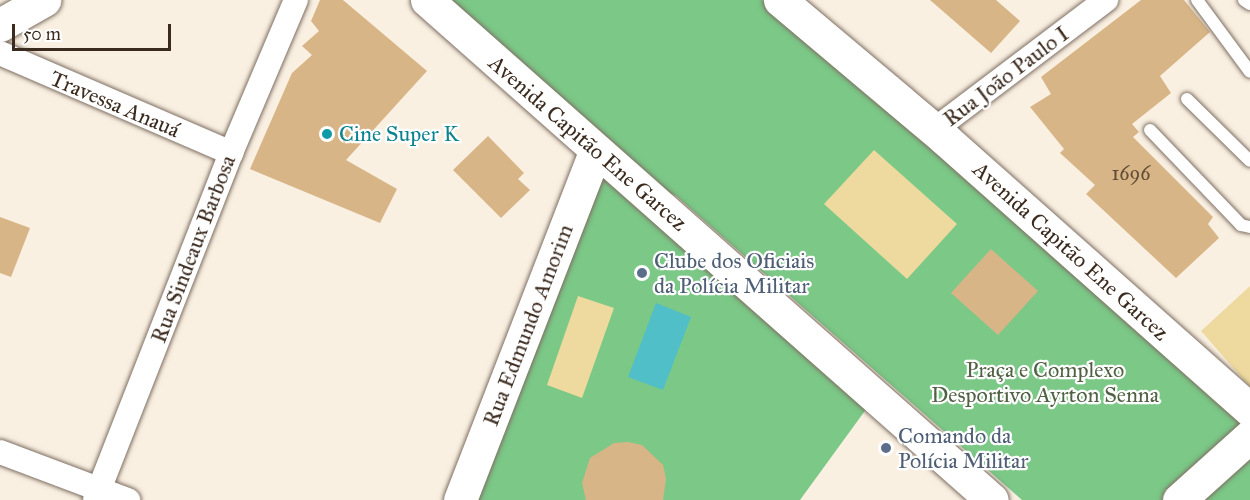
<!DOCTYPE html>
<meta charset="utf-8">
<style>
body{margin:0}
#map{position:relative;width:1250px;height:500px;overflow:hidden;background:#faf0e2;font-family:"IM FELL Great Primer",serif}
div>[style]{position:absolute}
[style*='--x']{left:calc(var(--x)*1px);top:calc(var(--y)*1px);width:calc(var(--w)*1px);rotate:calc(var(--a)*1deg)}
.green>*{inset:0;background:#7bc887}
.sand>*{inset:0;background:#eeda9e}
.water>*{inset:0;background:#51bfc7}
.building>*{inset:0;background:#d8b587}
.roads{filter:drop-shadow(0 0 2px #7e6f63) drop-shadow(0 0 2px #7e6f63)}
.lane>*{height:12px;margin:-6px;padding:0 6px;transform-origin:6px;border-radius:6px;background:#fff}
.street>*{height:24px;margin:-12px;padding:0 12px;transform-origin:12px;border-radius:12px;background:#fff}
.secondary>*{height:33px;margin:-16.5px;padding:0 16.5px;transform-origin:16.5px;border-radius:16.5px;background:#fff}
.primary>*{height:33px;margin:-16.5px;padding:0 16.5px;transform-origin:16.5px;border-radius:16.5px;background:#fff}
.dots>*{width:16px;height:16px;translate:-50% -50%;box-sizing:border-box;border:3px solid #fff;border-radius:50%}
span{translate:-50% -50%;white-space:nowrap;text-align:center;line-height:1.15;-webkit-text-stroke:4.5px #fff;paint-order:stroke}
.number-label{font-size:20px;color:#624d38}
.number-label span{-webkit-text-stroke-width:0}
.street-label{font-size:22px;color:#3b2a1e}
.culture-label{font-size:22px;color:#0d838f}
.left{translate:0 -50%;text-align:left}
.service-label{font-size:22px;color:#4e5e75}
.park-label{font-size:22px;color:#516143}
.scale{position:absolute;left:12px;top:24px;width:159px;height:27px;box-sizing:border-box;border:3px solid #3b2a1e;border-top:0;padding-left:8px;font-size:18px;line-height:21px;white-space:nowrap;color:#3b2a1e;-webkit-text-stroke:4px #fff;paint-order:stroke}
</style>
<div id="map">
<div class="green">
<i style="clip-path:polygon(444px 0,762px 0,1250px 422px,1250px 500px,1022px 500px,676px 196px,656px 187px)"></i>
<i style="clip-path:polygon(596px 150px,875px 397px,800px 500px,460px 500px)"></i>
</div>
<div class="sand">
<i style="clip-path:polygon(874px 150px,957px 224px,907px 279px,824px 204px)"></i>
<i style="clip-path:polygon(1250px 286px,1250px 387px,1201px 331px)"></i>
<i style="clip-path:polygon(578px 296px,614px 308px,582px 398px,547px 385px)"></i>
</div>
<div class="water">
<i style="clip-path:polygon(656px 303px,691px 317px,663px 390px,628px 377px)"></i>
</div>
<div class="building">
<i style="clip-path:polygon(320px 0,343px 0,427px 71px,346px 160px,397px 189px,380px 223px,250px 169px,292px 73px,312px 55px,302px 46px,319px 31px,311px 21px)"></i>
<i style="clip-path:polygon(930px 0,996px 0,1020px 21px,991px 53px)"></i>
<i style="clip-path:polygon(1141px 0,1184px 0,1210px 32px,1160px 76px,1171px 93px,1132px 124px,1139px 132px,1133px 137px,1213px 217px,1208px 224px,1219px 238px,1176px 278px,1086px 194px,1095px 185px,1060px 153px,1064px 149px,1030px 107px,1051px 94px,1041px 77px)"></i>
<i style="clip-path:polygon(488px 136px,524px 173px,518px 179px,530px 190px,501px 218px,453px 170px)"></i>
<i style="clip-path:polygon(0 217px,30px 228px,11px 277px,0 273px)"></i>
<i style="clip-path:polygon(991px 249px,1038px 291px,998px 335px,951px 293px)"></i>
<i style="clip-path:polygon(628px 442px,642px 445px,663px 465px,666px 479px,663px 500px,586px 500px,582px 483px,590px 458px,614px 443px)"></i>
</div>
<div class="roads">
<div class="lane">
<i style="--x:1197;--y:0;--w:89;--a:53.6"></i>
<i style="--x:1244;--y:0;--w:7;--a:34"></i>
<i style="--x:1187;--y:99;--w:88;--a:44.5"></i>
<i style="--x:1150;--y:130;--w:132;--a:46.2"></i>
<i style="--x:1241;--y:225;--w:9;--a:13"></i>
</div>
<div class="street">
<i style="--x:0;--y:53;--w:252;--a:23.4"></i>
<i style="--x:934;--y:130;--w:216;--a:-37.1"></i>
<i style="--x:0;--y:452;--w:137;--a:20.6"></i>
<i style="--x:95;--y:500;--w:373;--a:-68.6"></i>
<i style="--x:231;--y:153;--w:166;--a:-67"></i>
</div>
<div class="secondary">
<i style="--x:460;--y:500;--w:375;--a:-68.8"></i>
</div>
<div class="primary">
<i style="--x:427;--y:0;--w:754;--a:41.51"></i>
<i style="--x:780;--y:0;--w:216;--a:40.1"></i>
<i style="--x:945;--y:139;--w:408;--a:41.6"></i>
<i style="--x:0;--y:25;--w:51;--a:-29.6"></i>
<i style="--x:1179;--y:500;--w:96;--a:-42"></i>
</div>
</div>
<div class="dots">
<i style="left:327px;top:134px;background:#0f9aa8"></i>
<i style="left:642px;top:273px;background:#5c6f8a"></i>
<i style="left:886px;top:448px;background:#5c6f8a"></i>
</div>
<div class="number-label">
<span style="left:1131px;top:173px">1696</span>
</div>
<div class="street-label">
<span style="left:1006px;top:76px;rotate:-37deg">Rua João Paulo I</span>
<span style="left:115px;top:104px;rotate:23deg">Travessa Anauá</span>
<span style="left:588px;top:143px;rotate:41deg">Avenida Capitão Ene Garcez</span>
<span style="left:193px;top:249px;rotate:-69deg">Rua Sindeaux Barbosa</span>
<span style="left:1071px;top:251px;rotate:42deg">Avenida Capitão Ene Garcez</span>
<span style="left:528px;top:325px;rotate:-69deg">Rua Edmundo Amorim</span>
</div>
<div class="culture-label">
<span class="left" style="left:339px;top:134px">Cine Super K</span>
</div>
<div class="service-label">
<span class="left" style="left:654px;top:273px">Clube dos Oficiais<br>da Polícia Militar</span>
<span class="left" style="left:898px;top:448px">Comando da<br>Polícia Militar</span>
</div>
<div class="park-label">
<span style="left:1045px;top:382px">Praça e Complexo<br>Desportivo Ayrton Senna</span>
</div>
<div class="scale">50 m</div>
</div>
